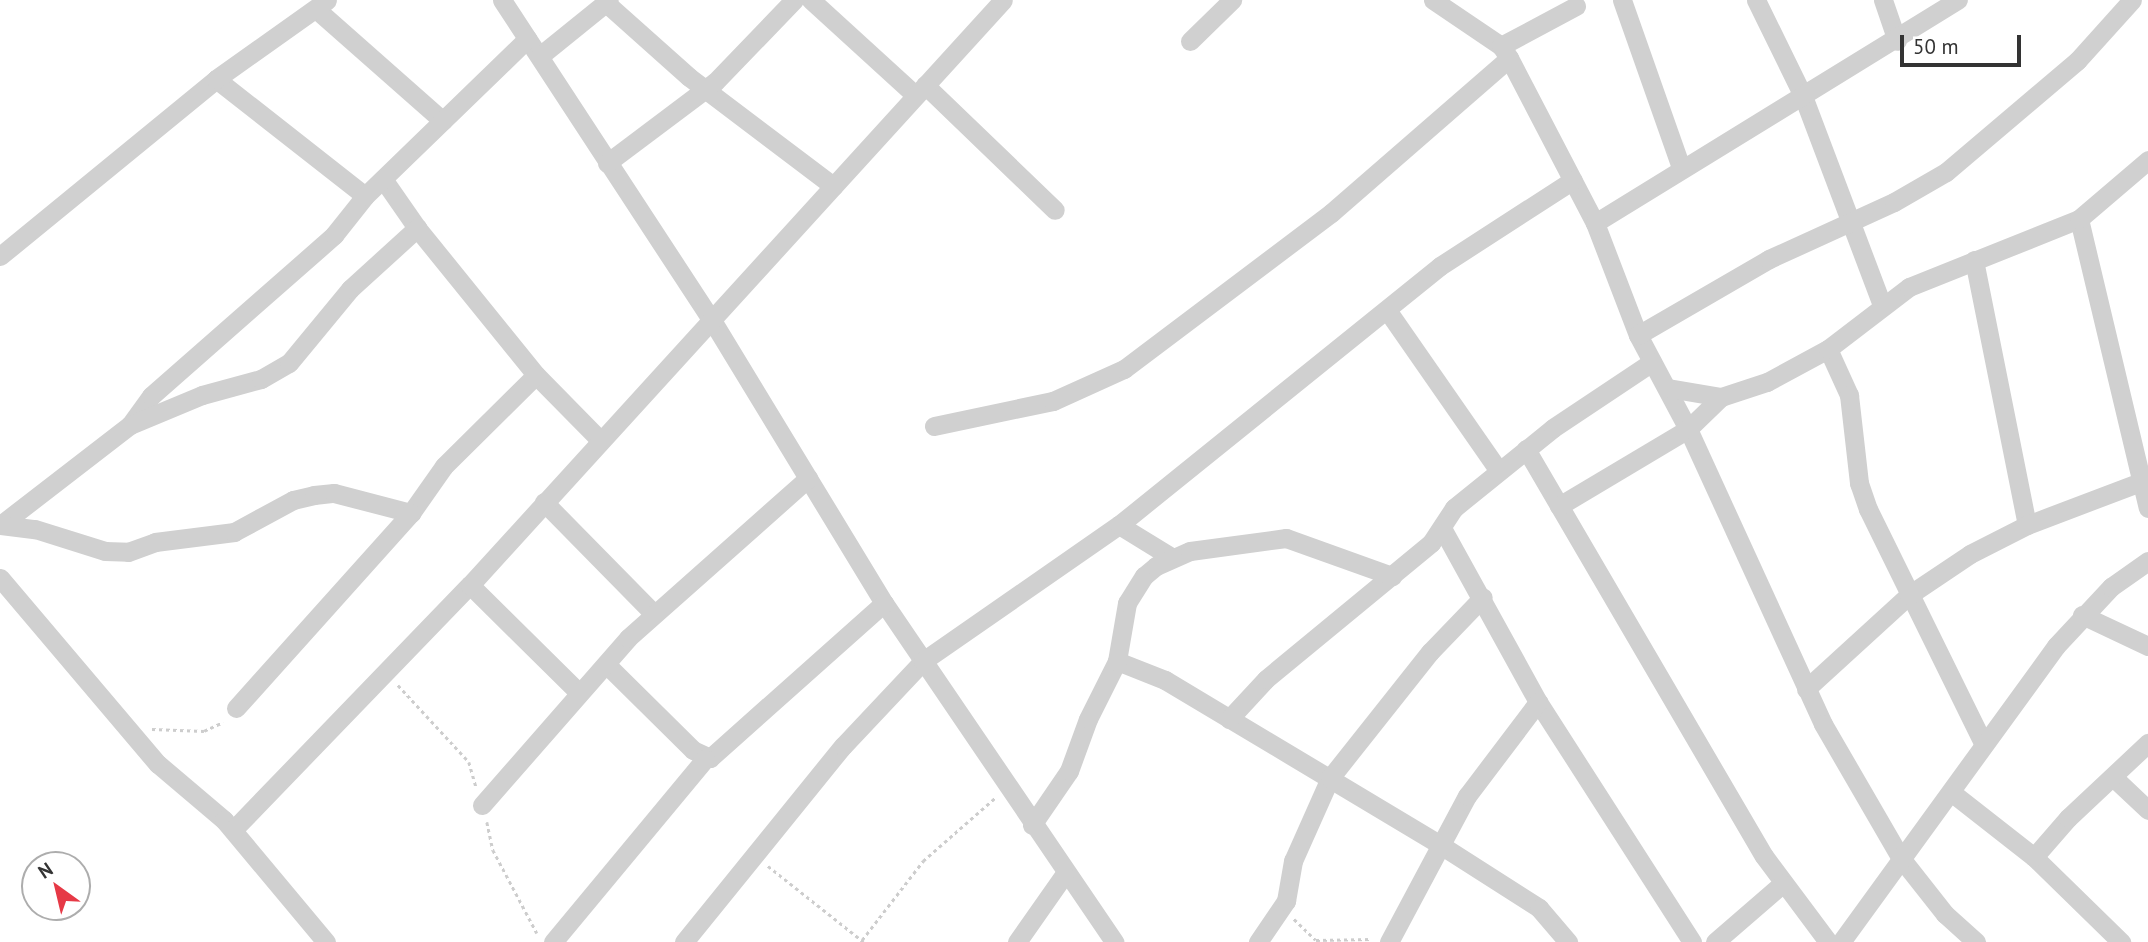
<!DOCTYPE html>
<style>
body{margin:0}
#map{position:relative;width:2148px;height:942px;overflow:hidden;background:#fff;font-family:"PT Sans",sans-serif}
div>[style]{position:absolute}
[style*='--x']{left:calc(var(--x)*1px);top:calc(var(--y)*1px);width:calc(var(--w)*1px);rotate:calc(var(--a)*1deg)}
.path>*{height:2.5px;margin-top:-1.25px;transform-origin:0;background:repeating-linear-gradient(90deg,#cdcdcd 0 3.5px,transparent 0 7px)}
.street>*{height:19px;margin:-9.5px;padding:0 9.5px;transform-origin:9.5px;border-radius:9.5px;background:#d0d0d0}
span{translate:-50% -50%;white-space:nowrap;text-align:center;line-height:1.15;-webkit-text-stroke:7px #fff;paint-order:stroke}
.north{position:absolute;left:21px;top:851px;width:70px;height:70px;box-sizing:border-box;background:#fff;border:2px solid #adadad;border-radius:50%;rotate:326deg;font-size:19px;font-weight:700;line-height:28px;text-align:center;color:#333}
.north::after{content:'';display:block;margin:auto;width:24px;height:32px;background:#e63946;clip-path:polygon(50% 0,100% 100%,50% 72%,0 100%)}
.scale{position:absolute;left:1900px;top:35px;width:121px;height:32px;box-sizing:border-box;border:4px solid #333;border-top:0;padding-left:9px;font-size:21px;line-height:24px;white-space:nowrap;color:#333;-webkit-text-stroke:5px #fff;paint-order:stroke}
</style>
<div id="map">
<div class="path">
<i style="--x:398;--y:685;--w:105;--a:47.3"></i>
<i style="--x:469;--y:762;--w:25;--a:74"></i>
<i style="--x:152;--y:729;--w:52;--a:2.2"></i>
<i style="--x:204;--y:731;--w:21;--a:-25"></i>
<i style="--x:487;--y:822;--w:29;--a:78"></i>
<i style="--x:493;--y:850;--w:94;--a:62.1"></i>
<i style="--x:768;--y:866;--w:122;--a:38.4"></i>
<i style="--x:1294;--y:919;--w:30;--a:44"></i>
<i style="--x:1316;--y:940;--w:56;--a:-1"></i>
<i style="--x:862;--y:940;--w:100;--a:-52.3"></i>
<i style="--x:923;--y:861;--w:96;--a:-41.2"></i>
</div>
<div class="street">
<i style="--x:502;--y:0;--w:385;--a:56.8"></i>
<i style="--x:713;--y:322;--w:329;--a:58.7"></i>
<i style="--x:884;--y:603;--w:410;--a:55.8"></i>
<i style="--x:811;--y:0;--w:141;--a:42.4"></i>
<i style="--x:1433;--y:0;--w:82;--a:34.1"></i>
<i style="--x:1501;--y:46;--w:14;--a:56"></i>
<i style="--x:1509;--y:58;--w:186;--a:62.5"></i>
<i style="--x:1595;--y:223;--w:120;--a:69"></i>
<i style="--x:1638;--y:335;--w:106;--a:62"></i>
<i style="--x:1688;--y:429;--w:324;--a:65.4"></i>
<i style="--x:1823;--y:724;--w:154;--a:59.9"></i>
<i style="--x:1900;--y:857;--w:73;--a:51.7"></i>
<i style="--x:1945;--y:914;--w:42;--a:42.1"></i>
<i style="--x:1622;--y:0;--w:178;--a:70.6"></i>
<i style="--x:1756;--y:0;--w:107;--a:63.9"></i>
<i style="--x:1803;--y:96;--w:223;--a:69.3"></i>
<i style="--x:1883;--y:0;--w:43;--a:71.1"></i>
<i style="--x:606;--y:3;--w:111;--a:41.7"></i>
<i style="--x:689;--y:77;--w:181;--a:37.1"></i>
<i style="--x:316;--y:9;--w:169;--a:41.4"></i>
<i style="--x:1190;--y:41;--w:59;--a:-44.3"></i>
<i style="--x:1501;--y:46;--w:85;--a:-28.1"></i>
<i style="--x:541;--y:55;--w:87;--a:-39"></i>
<i style="--x:216;--y:79;--w:189;--a:38.1"></i>
<i style="--x:925;--y:85;--w:180;--a:43.9"></i>
<i style="--x:607;--y:163;--w:135;--a:-36.9"></i>
<i style="--x:715;--y:82;--w:114;--a:-46.1"></i>
<i style="--x:383;--y:179;--w:60;--a:55.2"></i>
<i style="--x:2079;--y:219;--w:297;--a:76.6"></i>
<i style="--x:1595;--y:223;--w:426;--a:-31.6"></i>
<i style="--x:0;--y:256;--w:279;--a:-39.3"></i>
<i style="--x:216;--y:79;--w:136;--a:-35.4"></i>
<i style="--x:1974;--y:260;--w:270;--a:78.7"></i>
<i style="--x:1387;--y:310;--w:196;--a:55.2"></i>
<i style="--x:1638;--y:335;--w:151;--a:-30.1"></i>
<i style="--x:1769;--y:259;--w:137;--a:-24.5"></i>
<i style="--x:1894;--y:202;--w:60;--a:-30"></i>
<i style="--x:1946;--y:172;--w:172;--a:-40.3"></i>
<i style="--x:2077;--y:61;--w:82;--a:-48"></i>
<i style="--x:1828;--y:349;--w:51;--a:65.5"></i>
<i style="--x:1849;--y:395;--w:89;--a:83.5"></i>
<i style="--x:1859;--y:483;--w:28;--a:71"></i>
<i style="--x:1868;--y:509;--w:261;--a:63.8"></i>
<i style="--x:1668;--y:388;--w:54;--a:9.6"></i>
<i style="--x:1721;--y:397;--w:48;--a:-18.1"></i>
<i style="--x:1767;--y:382;--w:69;--a:-28.4"></i>
<i style="--x:1828;--y:349;--w:102;--a:-37.4"></i>
<i style="--x:1909;--y:287;--w:183;--a:-21.8"></i>
<i style="--x:2079;--y:219;--w:91;--a:-40.5"></i>
<i style="--x:130;--y:425;--w:36;--a:-54"></i>
<i style="--x:151;--y:396;--w:244;--a:-41.3"></i>
<i style="--x:334;--y:235;--w:50;--a:-51.5"></i>
<i style="--x:365;--y:196;--w:226;--a:-44.1"></i>
<i style="--x:934;--y:426;--w:122;--a:-11.9"></i>
<i style="--x:1053;--y:401;--w:78;--a:-24.3"></i>
<i style="--x:1124;--y:369;--w:259;--a:-37"></i>
<i style="--x:1331;--y:213;--w:236;--a:-41"></i>
<i style="--x:1526;--y:449;--w:471;--a:59.7"></i>
<i style="--x:1764;--y:856;--w:107;--a:53.3"></i>
<i style="--x:544;--y:502;--w:156;--a:45.5"></i>
<i style="--x:1559;--y:506;--w:150;--a:-30.8"></i>
<i style="--x:1688;--y:429;--w:46;--a:-44.1"></i>
<i style="--x:3;--y:523;--w:160;--a:-37.7"></i>
<i style="--x:130;--y:425;--w:78;--a:-22.6"></i>
<i style="--x:202;--y:395;--w:61;--a:-15.2"></i>
<i style="--x:261;--y:379;--w:32;--a:-30"></i>
<i style="--x:289;--y:363;--w:96;--a:-50.5"></i>
<i style="--x:350;--y:289;--w:91;--a:-42.3"></i>
<i style="--x:417;--y:228;--w:189;--a:51"></i>
<i style="--x:536;--y:375;--w:90;--a:45.5"></i>
<i style="--x:0;--y:525;--w:35;--a:7"></i>
<i style="--x:35;--y:529;--w:73;--a:17.4"></i>
<i style="--x:105;--y:551;--w:23;--a:2"></i>
<i style="--x:128;--y:552;--w:29;--a:-20"></i>
<i style="--x:155;--y:542;--w:80;--a:-7.2"></i>
<i style="--x:234;--y:532;--w:67;--a:-28.5"></i>
<i style="--x:293;--y:500;--w:22;--a:-13"></i>
<i style="--x:314;--y:495;--w:20;--a:-6"></i>
<i style="--x:334;--y:493;--w:80;--a:14.6"></i>
<i style="--x:411;--y:513;--w:57;--a:-54.9"></i>
<i style="--x:444;--y:466;--w:129;--a:-44.7"></i>
<i style="--x:1119;--y:525;--w:61;--a:31.6"></i>
<i style="--x:1442;--y:528;--w:199;--a:61.1"></i>
<i style="--x:1538;--y:702;--w:285;--a:57.3"></i>
<i style="--x:0;--y:578;--w:244;--a:49.7"></i>
<i style="--x:158;--y:764;--w:87;--a:40.3"></i>
<i style="--x:224;--y:820;--w:159;--a:50.1"></i>
<i style="--x:470;--y:585;--w:153;--a:44.7"></i>
<i style="--x:2082;--y:615;--w:73;--a:25.2"></i>
<i style="--x:1117;--y:661;--w:52;--a:21.6"></i>
<i style="--x:1165;--y:680;--w:319;--a:30.9"></i>
<i style="--x:1439;--y:844;--w:119;--a:32.6"></i>
<i style="--x:1539;--y:908;--w:45;--a:49.5"></i>
<i style="--x:607;--y:665;--w:121;--a:44.7"></i>
<i style="--x:693;--y:750;--w:19;--a:25"></i>
<i style="--x:710;--y:758;--w:233;--a:-41.7"></i>
<i style="--x:1806;--y:689;--w:139;--a:-42.4"></i>
<i style="--x:1909;--y:595;--w:73;--a:-33.9"></i>
<i style="--x:1970;--y:554;--w:64;--a:-27"></i>
<i style="--x:2027;--y:525;--w:121;--a:-20.8"></i>
<i style="--x:236;--y:708;--w:262;--a:-48.1"></i>
<i style="--x:1229;--y:719;--w:54;--a:-47.2"></i>
<i style="--x:1266;--y:679;--w:214;--a:-39.5"></i>
<i style="--x:1431;--y:543;--w:42;--a:-56.7"></i>
<i style="--x:1454;--y:508;--w:127;--a:-38.9"></i>
<i style="--x:1553;--y:428;--w:119;--a:-33.7"></i>
<i style="--x:2113;--y:777;--w:48;--a:43.3"></i>
<i style="--x:1951;--y:792;--w:105;--a:38.1"></i>
<i style="--x:2034;--y:857;--w:122;--a:44.3"></i>
<i style="--x:482;--y:805;--w:222;--a:-48.8"></i>
<i style="--x:628;--y:638;--w:241;--a:-41.6"></i>
<i style="--x:1032;--y:825;--w:65;--a:-55.6"></i>
<i style="--x:1069;--y:771;--w:55;--a:-69.9"></i>
<i style="--x:1088;--y:719;--w:65;--a:-63.4"></i>
<i style="--x:1117;--y:661;--w:59;--a:-80.2"></i>
<i style="--x:1127;--y:603;--w:32;--a:-58"></i>
<i style="--x:1144;--y:576;--w:16;--a:-40"></i>
<i style="--x:1156;--y:566;--w:37;--a:-24"></i>
<i style="--x:1190;--y:551;--w:97;--a:-7.7"></i>
<i style="--x:1286;--y:538;--w:113;--a:19.7"></i>
<i style="--x:233;--y:830;--w:341;--a:-46"></i>
<i style="--x:470;--y:585;--w:791;--a:-47.66"></i>
<i style="--x:2034;--y:857;--w:52;--a:-48.9"></i>
<i style="--x:2068;--y:818;--w:110;--a:-43.2"></i>
<i style="--x:553;--y:942;--w:238;--a:-50.3"></i>
<i style="--x:684;--y:942;--w:252;--a:-51"></i>
<i style="--x:843;--y:746;--w:117;--a:-46.7"></i>
<i style="--x:923;--y:661;--w:239;--a:-34.8"></i>
<i style="--x:1119;--y:525;--w:412;--a:-38.9"></i>
<i style="--x:1440;--y:266;--w:158;--a:-32.9"></i>
<i style="--x:1017;--y:942;--w:82;--a:-55"></i>
<i style="--x:1258;--y:942;--w:50;--a:-55.7"></i>
<i style="--x:1286;--y:901;--w:41;--a:-80.1"></i>
<i style="--x:1293;--y:861;--w:91;--a:-66"></i>
<i style="--x:1330;--y:778;--w:161;--a:-51.6"></i>
<i style="--x:1430;--y:652;--w:76;--a:-46.1"></i>
<i style="--x:1389;--y:942;--w:166;--a:-61.9"></i>
<i style="--x:1467;--y:796;--w:118;--a:-52.9"></i>
<i style="--x:1715;--y:942;--w:89;--a:-40.9"></i>
<i style="--x:1841;--y:942;--w:366;--a:-54"></i>
<i style="--x:2056;--y:646;--w:81;--a:-47"></i>
<i style="--x:2111;--y:587;--w:45;--a:-35.1"></i>
</div>
<div class="north">N</div>
<div class="scale">50 m</div>
</div>
